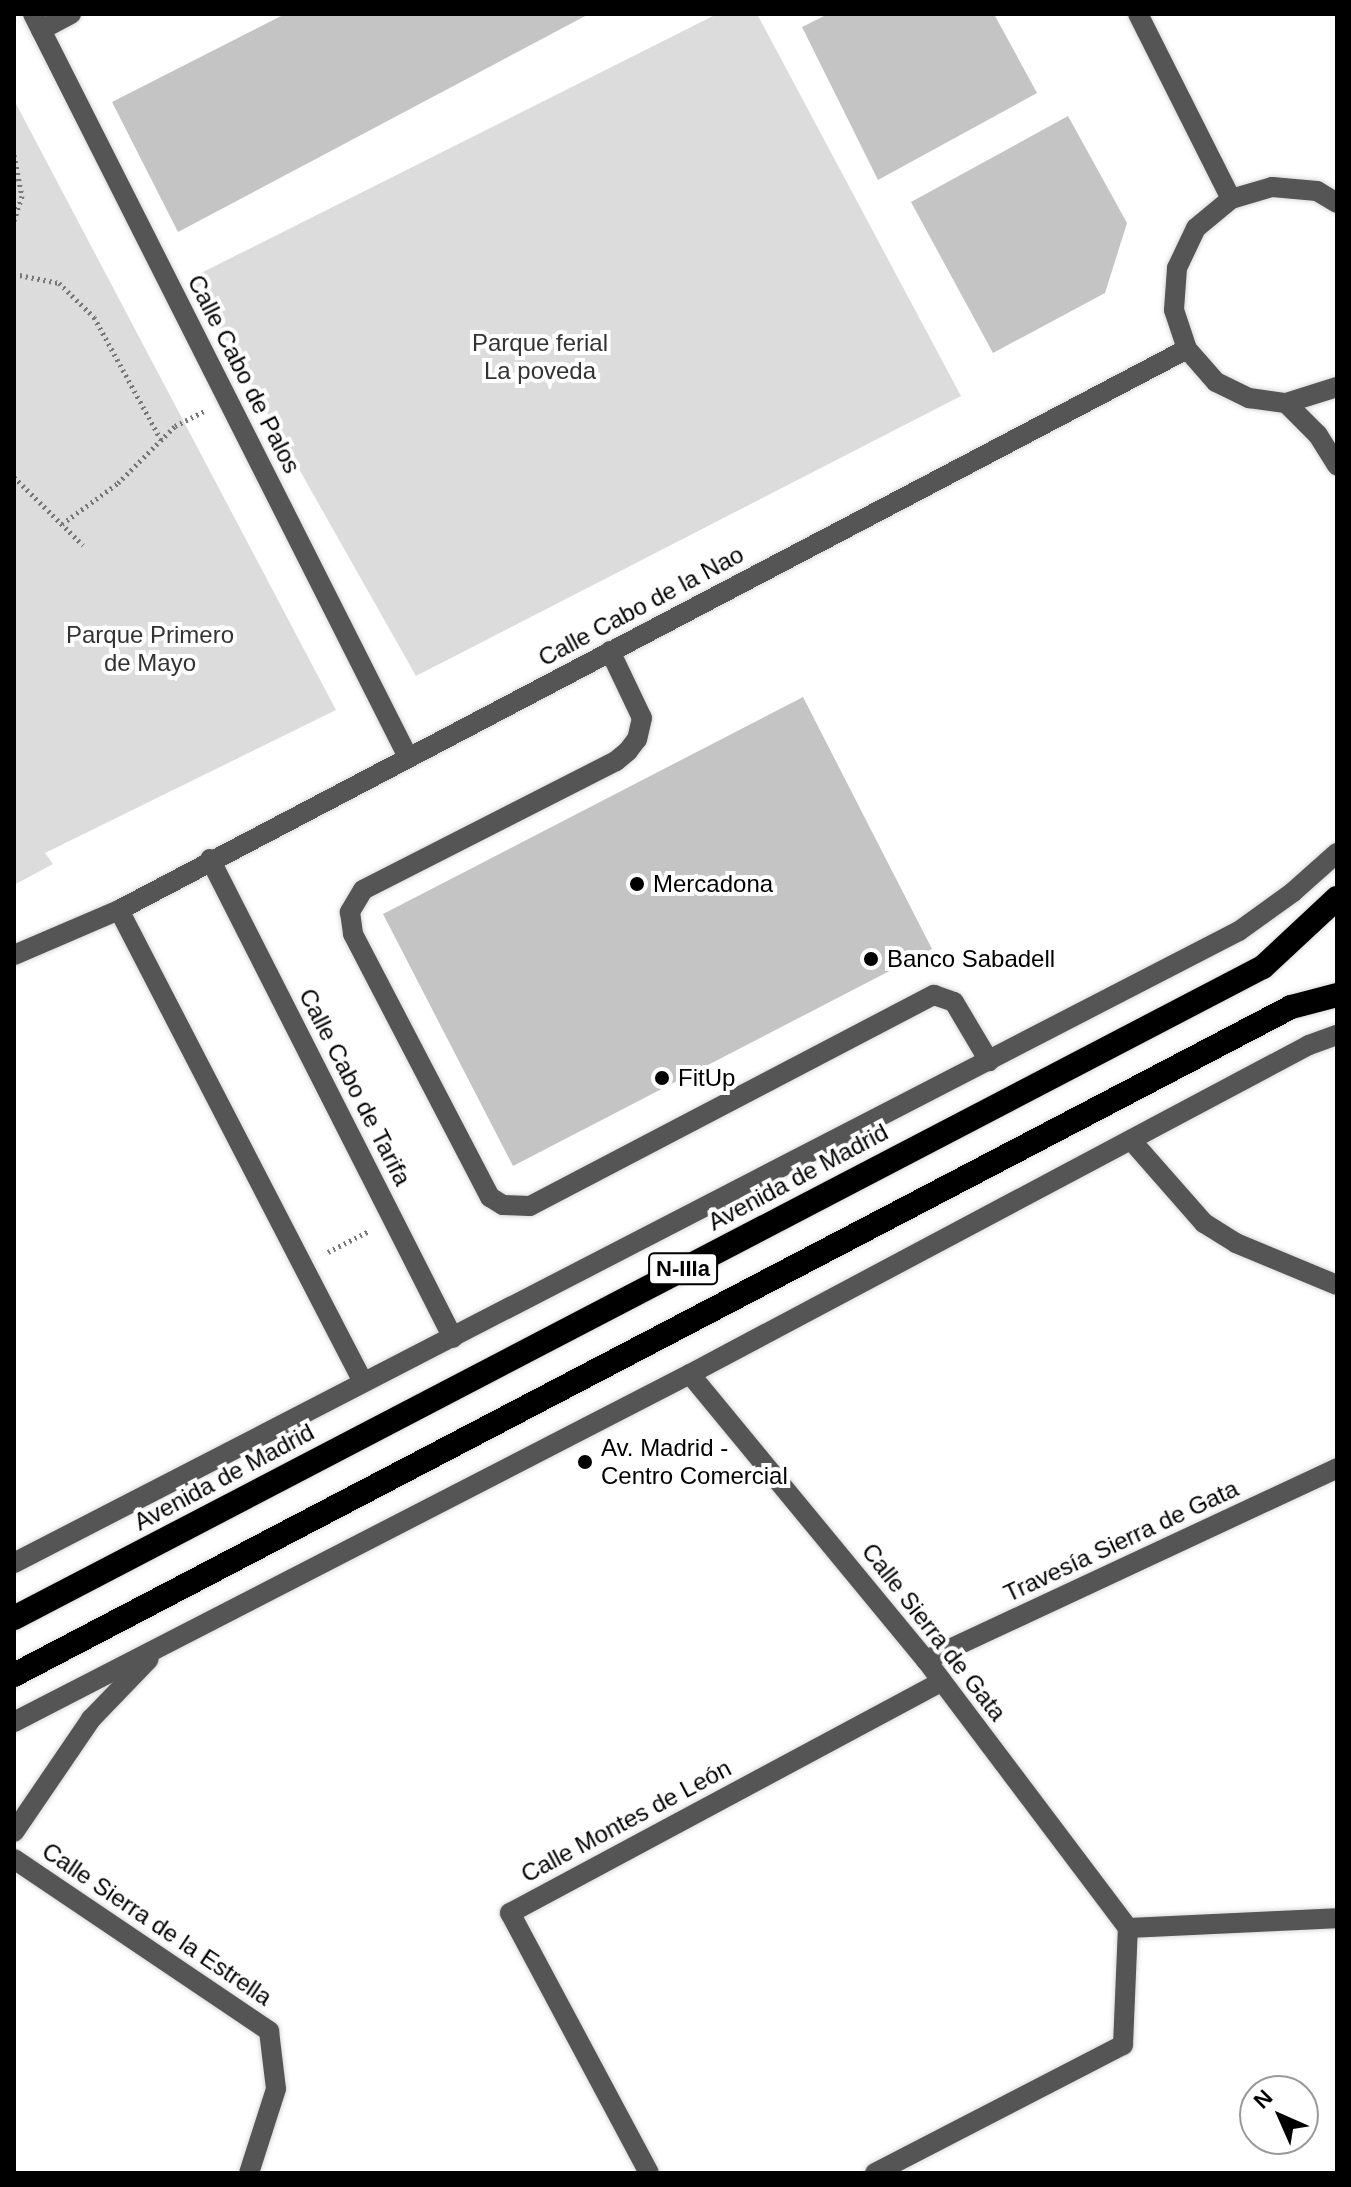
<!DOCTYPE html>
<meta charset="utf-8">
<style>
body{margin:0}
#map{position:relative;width:1351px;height:2187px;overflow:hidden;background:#fff;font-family:Arial,sans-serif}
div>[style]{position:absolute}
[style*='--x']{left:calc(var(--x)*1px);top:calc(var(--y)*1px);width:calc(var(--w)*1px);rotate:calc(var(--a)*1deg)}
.green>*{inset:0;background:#dcdcdc}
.building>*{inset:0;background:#c4c4c4}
.path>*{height:5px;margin-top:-2.5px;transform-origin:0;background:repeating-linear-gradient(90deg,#777 0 2px,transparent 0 6px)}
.roads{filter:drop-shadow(0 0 2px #dbdbdb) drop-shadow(0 0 2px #dbdbdb)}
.minor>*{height:20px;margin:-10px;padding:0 10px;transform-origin:10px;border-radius:10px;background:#555}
.highway>*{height:24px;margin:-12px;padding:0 12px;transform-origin:12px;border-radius:12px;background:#000}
.dots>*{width:22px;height:22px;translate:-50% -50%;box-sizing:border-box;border:4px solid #fff;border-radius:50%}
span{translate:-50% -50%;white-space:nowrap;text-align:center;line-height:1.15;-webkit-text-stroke:8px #fff;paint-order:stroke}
.shield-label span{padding:2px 6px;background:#fff;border:2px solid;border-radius:6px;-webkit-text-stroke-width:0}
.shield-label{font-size:22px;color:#000;font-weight:700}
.park-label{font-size:24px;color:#333}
.street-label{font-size:24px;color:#000}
.poi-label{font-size:24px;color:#000}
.left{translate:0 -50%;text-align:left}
.frame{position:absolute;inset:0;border:16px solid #000;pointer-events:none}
.north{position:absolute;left:1239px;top:2075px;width:80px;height:80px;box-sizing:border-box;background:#fff;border:2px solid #999;border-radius:50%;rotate:315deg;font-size:22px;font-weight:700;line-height:32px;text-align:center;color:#000}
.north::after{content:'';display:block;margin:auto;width:28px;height:36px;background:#000;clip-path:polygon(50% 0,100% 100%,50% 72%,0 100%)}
</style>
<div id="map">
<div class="green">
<i style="clip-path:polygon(717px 14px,757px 14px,961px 396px,416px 676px,191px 278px)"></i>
<i style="clip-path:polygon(14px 100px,336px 710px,45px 853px,53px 864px,14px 885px)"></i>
</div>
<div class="building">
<i style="clip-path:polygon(285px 14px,589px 14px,178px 232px,112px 102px)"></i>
<i style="clip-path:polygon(828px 14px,994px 14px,1037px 93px,878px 180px,802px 27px)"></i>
<i style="clip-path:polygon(1068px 116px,1127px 223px,1105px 293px,993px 353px,911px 202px)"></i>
<i style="clip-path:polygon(803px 697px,932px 949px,513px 1166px,383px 914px)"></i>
</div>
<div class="path">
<i style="--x:14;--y:155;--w:42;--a:79"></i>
<i style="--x:22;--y:196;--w:26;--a:108"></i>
<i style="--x:14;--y:274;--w:46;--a:11.3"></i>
<i style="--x:59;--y:283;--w:49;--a:44.2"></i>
<i style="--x:94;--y:317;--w:140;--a:61.4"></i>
<i style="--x:14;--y:477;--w:97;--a:44.6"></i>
<i style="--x:62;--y:524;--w:69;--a:-36.2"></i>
<i style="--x:118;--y:483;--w:81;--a:-45"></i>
<i style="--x:175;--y:426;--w:33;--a:-27"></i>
<i style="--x:328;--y:1252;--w:46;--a:-27.1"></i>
</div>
<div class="roads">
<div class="minor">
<i style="--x:33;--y:14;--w:832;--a:63.22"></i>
<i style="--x:1138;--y:14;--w:207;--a:63.3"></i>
<i style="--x:41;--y:30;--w:34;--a:-28"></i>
<i style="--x:1337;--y:203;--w:23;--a:-149"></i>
<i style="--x:1317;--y:191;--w:45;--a:-174.9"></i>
<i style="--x:1272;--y:187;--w:43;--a:163.7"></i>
<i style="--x:1231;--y:199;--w:45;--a:140.4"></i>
<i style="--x:1196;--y:228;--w:44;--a:115.4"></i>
<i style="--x:1177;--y:268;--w:42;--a:94.1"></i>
<i style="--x:1174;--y:310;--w:41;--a:71.6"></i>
<i style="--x:1187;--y:349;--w:44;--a:48.7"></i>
<i style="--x:1216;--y:382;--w:37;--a:26"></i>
<i style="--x:1249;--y:398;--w:37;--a:8"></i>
<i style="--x:1286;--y:403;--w:53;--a:-17.4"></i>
<i style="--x:1286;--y:403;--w:45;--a:45"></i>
<i style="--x:1318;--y:435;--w:36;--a:58"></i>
<i style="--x:610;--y:651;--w:74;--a:64.5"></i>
<i style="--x:642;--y:718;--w:22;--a:103"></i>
<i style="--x:637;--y:739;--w:15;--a:127"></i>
<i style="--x:628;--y:751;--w:16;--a:140"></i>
<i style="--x:616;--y:761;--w:284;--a:153"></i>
<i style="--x:363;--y:890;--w:26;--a:121"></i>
<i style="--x:350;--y:912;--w:22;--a:82"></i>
<i style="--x:353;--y:934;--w:297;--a:62.5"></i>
<i style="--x:490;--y:1197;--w:15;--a:32"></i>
<i style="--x:503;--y:1205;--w:27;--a:2"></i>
<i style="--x:530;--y:1206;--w:456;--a:-27.6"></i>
<i style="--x:934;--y:995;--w:21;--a:19"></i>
<i style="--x:954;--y:1002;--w:69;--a:59.3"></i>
<i style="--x:210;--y:859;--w:537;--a:63.1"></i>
<i style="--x:119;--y:910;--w:531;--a:62.66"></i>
<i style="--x:14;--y:955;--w:114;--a:-23.2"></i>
<i style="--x:119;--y:910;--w:1206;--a:-27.71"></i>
<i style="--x:1131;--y:1140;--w:111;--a:48.7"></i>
<i style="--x:1204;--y:1223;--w:38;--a:32"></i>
<i style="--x:1236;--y:1243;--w:109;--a:22.6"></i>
<i style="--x:690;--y:1374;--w:371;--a:50.5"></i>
<i style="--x:926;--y:1660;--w:336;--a:53"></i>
<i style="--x:14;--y:1563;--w:1378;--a:-27.29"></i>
<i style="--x:1239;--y:931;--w:67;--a:-35.8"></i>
<i style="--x:1293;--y:892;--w:59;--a:-41.6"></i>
<i style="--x:926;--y:1660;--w:454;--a:-25"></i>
<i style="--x:14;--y:1722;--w:760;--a:-27.24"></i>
<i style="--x:690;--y:1374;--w:701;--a:-27.99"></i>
<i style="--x:1309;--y:1045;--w:30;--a:-20"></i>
<i style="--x:14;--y:1832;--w:137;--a:-55.7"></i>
<i style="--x:91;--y:1719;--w:83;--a:-46"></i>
<i style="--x:14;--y:1859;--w:308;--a:34"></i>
<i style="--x:269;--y:2031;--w:58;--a:83.1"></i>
<i style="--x:276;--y:2089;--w:88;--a:107.8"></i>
<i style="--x:1128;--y:1928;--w:209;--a:-2.7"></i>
<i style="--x:649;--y:2173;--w:295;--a:-118.1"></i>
<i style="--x:510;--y:1913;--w:490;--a:-28.2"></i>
<i style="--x:875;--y:2173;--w:279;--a:-27.3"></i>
<i style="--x:1123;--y:2045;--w:117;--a:-87.6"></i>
</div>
<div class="highway">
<i style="--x:14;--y:1618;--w:1408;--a:-27.53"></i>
<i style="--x:1263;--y:967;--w:101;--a:-43"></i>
<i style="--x:14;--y:1675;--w:1441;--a:-27.61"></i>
<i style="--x:1291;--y:1007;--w:48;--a:-14.6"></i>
</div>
</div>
<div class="dots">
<i style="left:637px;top:884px;background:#000"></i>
<i style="left:871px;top:959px;background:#000"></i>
<i style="left:662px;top:1078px;background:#000"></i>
<i style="left:585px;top:1462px;background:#000"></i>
</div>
<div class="shield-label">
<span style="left:683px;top:1269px">N-IIIa</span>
</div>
<div class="park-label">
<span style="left:540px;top:357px">Parque ferial<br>La poveda</span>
<span style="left:150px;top:649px">Parque Primero<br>de Mayo</span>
</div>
<div class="street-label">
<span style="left:244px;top:374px;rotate:63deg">Calle Cabo de Palos</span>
<span style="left:641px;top:606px;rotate:-28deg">Calle Cabo de la Nao</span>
<span style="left:355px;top:1087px;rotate:63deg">Calle Cabo de Tarifa</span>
<span style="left:798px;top:1177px;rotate:-28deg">Avenida de Madrid</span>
<span style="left:224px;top:1477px;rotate:-28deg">Avenida de Madrid</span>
<span style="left:1121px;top:1541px;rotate:-25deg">Travesía Sierra de Gata</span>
<span style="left:934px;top:1632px;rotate:52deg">Calle Sierra de Gata</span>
<span style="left:626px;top:1821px;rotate:-28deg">Calle Montes de León</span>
<span style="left:157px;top:1924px;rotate:34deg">Calle Sierra de la Estrella</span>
</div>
<div class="poi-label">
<span class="left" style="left:653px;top:884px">Mercadona</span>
<span class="left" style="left:887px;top:959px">Banco Sabadell</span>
<span class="left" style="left:678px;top:1078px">FitUp</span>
<span class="left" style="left:601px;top:1462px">Av. Madrid -<br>Centro Comercial</span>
</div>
<div class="frame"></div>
<div class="north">N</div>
</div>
